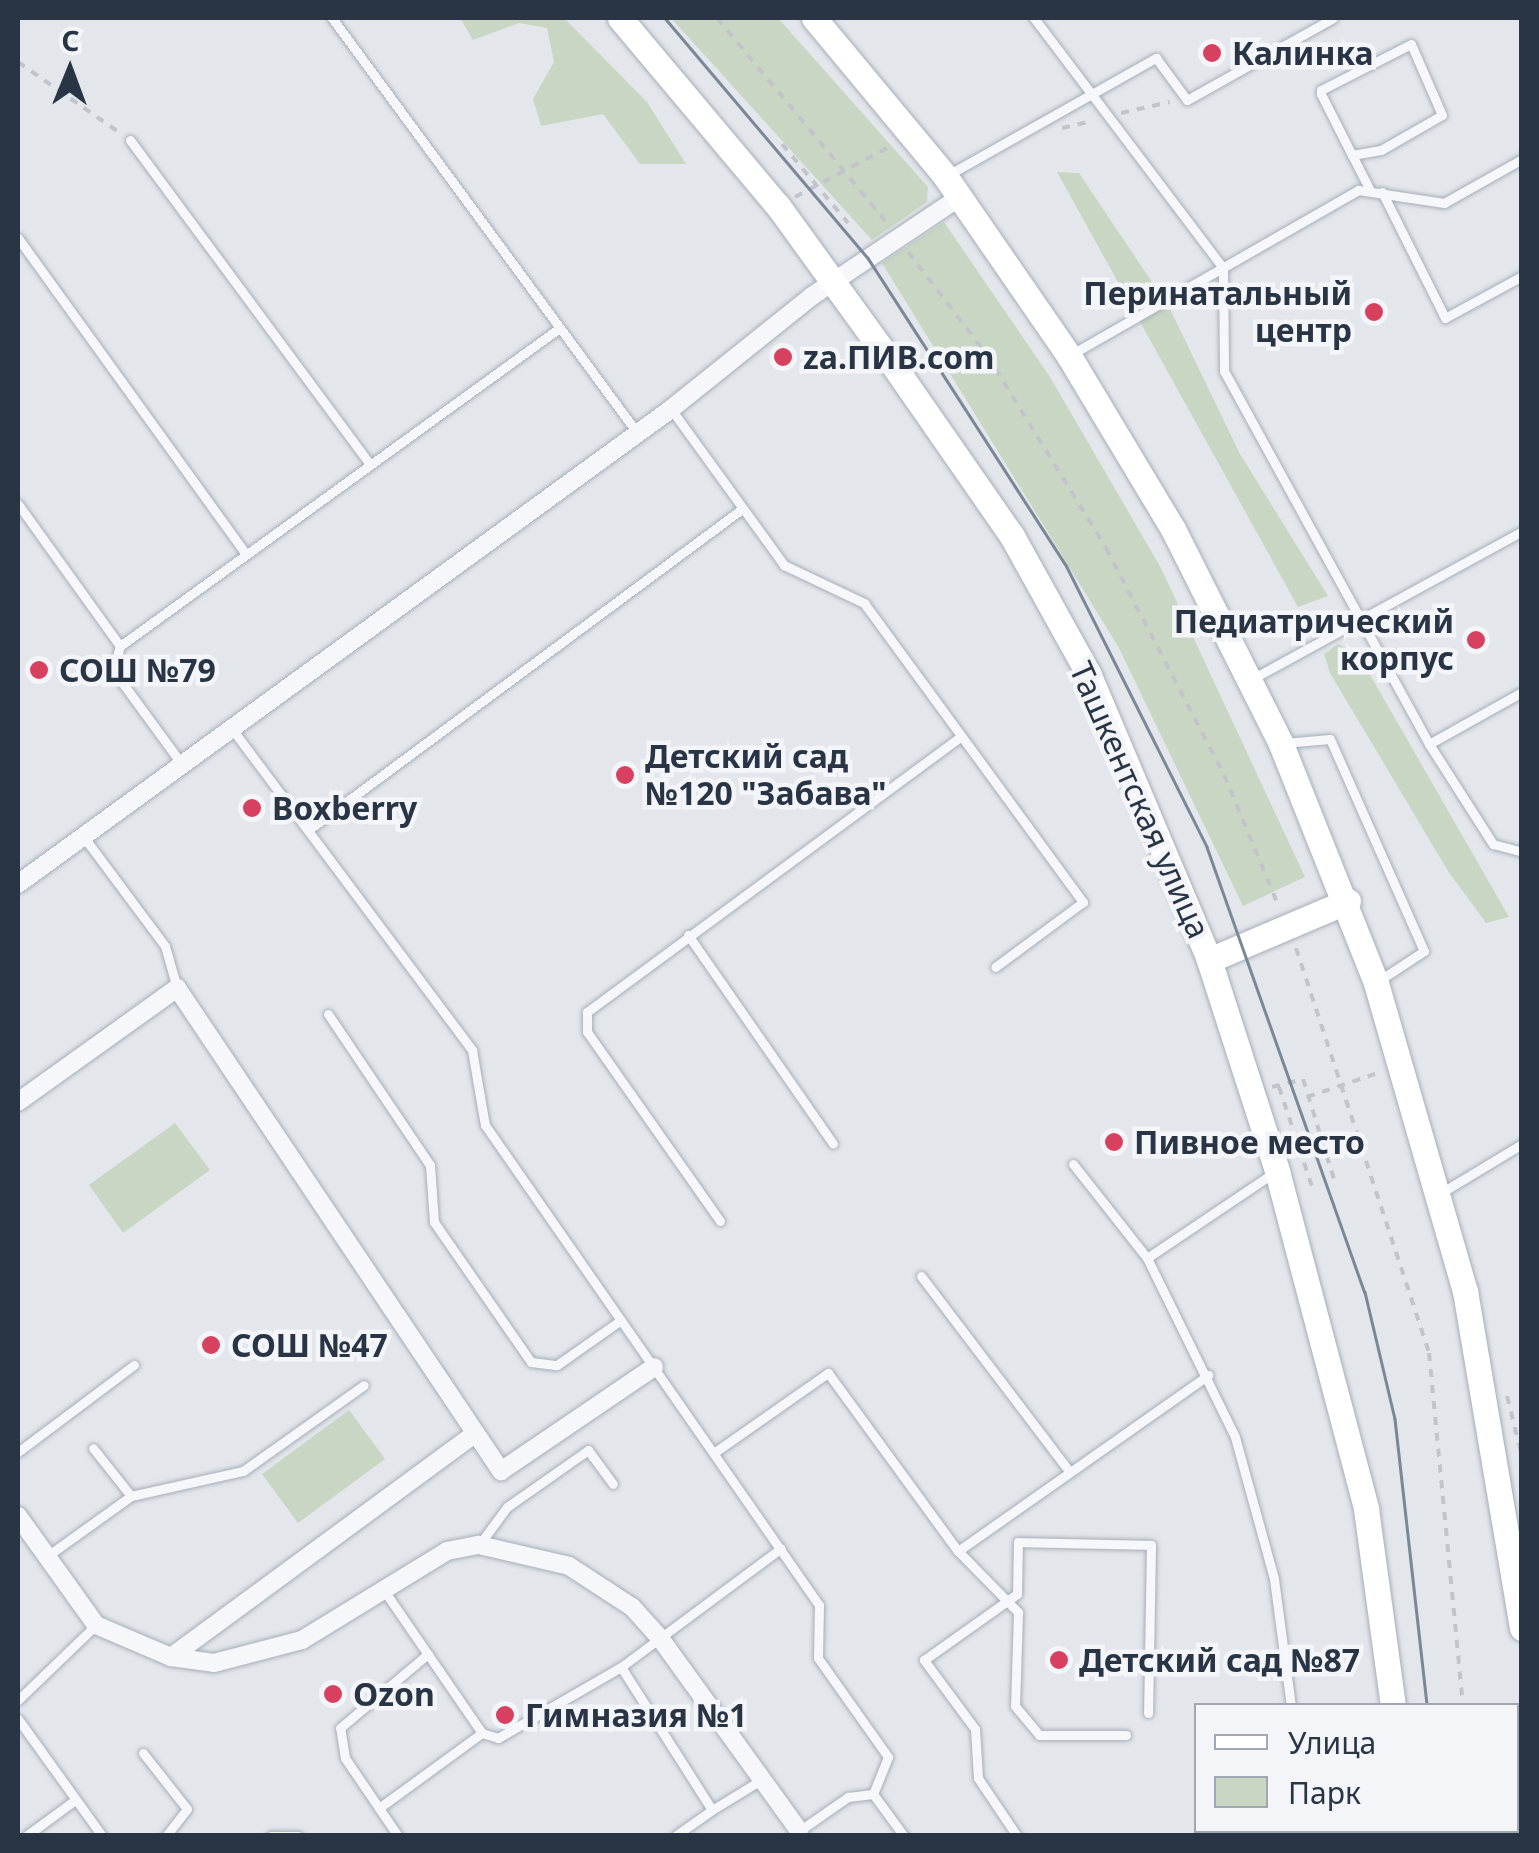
<!DOCTYPE html>
<meta charset="utf-8">
<style>
body{margin:0}
#map{position:relative;width:1539px;height:1853px;overflow:hidden;background:#e3e7ec;font-family:"Noto Sans",sans-serif}
div>[style]{position:absolute}
[style*='--x']{left:calc(var(--x)*1px);top:calc(var(--y)*1px);width:calc(var(--w)*1px);rotate:calc(var(--a)*1deg)}
.green>*{inset:0;background:#c9d6c3}
.path>*{height:4px;margin-top:-2px;transform-origin:0;background:repeating-linear-gradient(90deg,#c1c5cb 0 8px,transparent 0 16px)}
.roads{filter:drop-shadow(0 0 2px #a7aeb7) drop-shadow(0 0 2px #a7aeb7)}
.lane>*{height:9px;margin:-4.5px;padding:0 4.5px;transform-origin:4.5px;border-radius:4.5px;background:#f6f7fa}
.street>*{height:18px;margin:-9px;padding:0 9px;transform-origin:9px;border-radius:9px;background:#f6f7fa}
.secondary>*{height:25px;margin:-12.5px;padding:0 12.5px;transform-origin:12.5px;border-radius:12.5px;background:#fff}
.tram>*{height:2.5px;margin:-1.25px;padding:0 1.25px;transform-origin:1.25px;border-radius:1.25px;background:#7b8797}
.dots>*{width:28px;height:28px;translate:-50% -50%;box-sizing:border-box;border:5px solid #f3f5f9;border-radius:50%}
span{translate:-50% -50%;white-space:nowrap;text-align:center;line-height:1.15;-webkit-text-stroke:9px #f3f5f9;paint-order:stroke}
.poi-label{font-size:32px;color:#293545;font-weight:700}
.left{translate:0 -50%;text-align:left}
.right{translate:-100% -50%;text-align:right}
.street-label{font-size:32px;color:#293545}
.frame{position:absolute;inset:0;border:20px solid #293545;pointer-events:none}
.legend{position:absolute;left:1194px;top:1703px;width:325px;height:130px;box-sizing:border-box;background:#f3f5f9;border:2px solid #a2a8b1;margin:0;padding:12px 18px;list-style:none;font-size:30px;color:#293545}
.legend li{display:flex;align-items:center;gap:20px;height:50px}
.legend b{width:50px;border:2px solid #a2a8b1}
.north{position:absolute;left:20px;top:20px;width:100px;height:100px;-webkit-text-stroke:8px #f3f5f9;paint-order:stroke;rotate:1deg;font-size:28px;font-weight:700;line-height:40px;text-align:center;color:#293545}
.north::after{content:'';display:block;margin:auto;width:35px;height:45px;background:#293545;clip-path:polygon(50% 0,100% 100%,50% 72%,0 100%)}
</style>
<div id="map">
<div class="green">
<i style="clip-path:polygon(460px 18px,564px 18px,647px 102px,686px 164px,640px 164px,603px 114px,541px 126px,533px 99px,554px 62px,547px 28px,519px 23px,473px 40px)"></i>
<i style="clip-path:polygon(671px 18px,778px 18px,928px 187px,927px 202px,872px 240px)"></i>
<i style="clip-path:polygon(1057px 172px,1079px 173px,1170px 309px,1240px 454px,1328px 596px,1298px 607px)"></i>
<i style="clip-path:polygon(944px 222px,1050px 377px,1161px 568px,1305px 877px,1243px 906px,1119px 648px,882px 263px)"></i>
<i style="clip-path:polygon(1338px 644px,1357px 652px,1509px 917px,1486px 923px,1448px 871px,1330px 673px,1324px 654px)"></i>
<i style="clip-path:polygon(175px 1123px,210px 1170px,123px 1233px,89px 1185px)"></i>
<i style="clip-path:polygon(349px 1410px,385px 1459px,298px 1523px,262px 1474px)"></i>
</div>
<div class="path">
<i style="--x:717;--y:18;--w:268;--a:50.3"></i>
<i style="--x:18;--y:62;--w:124;--a:34.8"></i>
<i style="--x:1121;--y:113;--w:50;--a:-12.7"></i>
<i style="--x:1062;--y:128;--w:31;--a:-13"></i>
<i style="--x:782;--y:144;--w:103;--a:50.1"></i>
<i style="--x:795;--y:197;--w:111;--a:-28"></i>
<i style="--x:908;--y:252;--w:130;--a:52.5"></i>
<i style="--x:987;--y:355;--w:227;--a:58.3"></i>
<i style="--x:1106;--y:548;--w:256;--a:62.5"></i>
<i style="--x:1224;--y:775;--w:143;--a:67.4"></i>
<i style="--x:1296;--y:948;--w:426;--a:71.8"></i>
<i style="--x:1429;--y:1353;--w:355;--a:84.5"></i>
<i style="--x:1272;--y:1087;--w:32;--a:-14"></i>
<i style="--x:1303;--y:1079;--w:105;--a:72.8"></i>
<i style="--x:1279;--y:1087;--w:105;--a:71.7"></i>
<i style="--x:1307;--y:1097;--w:75;--a:-18.7"></i>
<i style="--x:1507;--y:1396;--w:62;--a:76"></i>
<i style="--x:1473;--y:1830;--w:6;--a:90"></i>
</div>
<div class="roads">
<div class="lane">
<i style="--x:332;--y:18;--w:516;--a:53.66"></i>
<i style="--x:1034;--y:18;--w:313;--a:52.9"></i>
<i style="--x:1223;--y:268;--w:103;--a:89.4"></i>
<i style="--x:1224;--y:371;--w:426;--a:61.2"></i>
<i style="--x:1429;--y:744;--w:119;--a:57.4"></i>
<i style="--x:1493;--y:844;--w:30;--a:15"></i>
<i style="--x:130;--y:140;--w:402;--a:53.5"></i>
<i style="--x:1352;--y:155;--w:29;--a:-10"></i>
<i style="--x:1381;--y:150;--w:70;--a:-29.8"></i>
<i style="--x:1442;--y:115;--w:77;--a:-113.6"></i>
<i style="--x:1411;--y:44;--w:101;--a:152.9"></i>
<i style="--x:1321;--y:90;--w:4;--a:90"></i>
<i style="--x:1321;--y:94;--w:68;--a:63.1"></i>
<i style="--x:1352;--y:155;--w:37;--a:63"></i>
<i style="--x:948;--y:175;--w:239;--a:-29.4"></i>
<i style="--x:1156;--y:58;--w:52;--a:53.6"></i>
<i style="--x:1187;--y:100;--w:167;--a:-29.3"></i>
<i style="--x:1382;--y:192;--w:141;--a:63.4"></i>
<i style="--x:1445;--y:318;--w:88;--a:-28.6"></i>
<i style="--x:18;--y:238;--w:390;--a:54.2"></i>
<i style="--x:1072;--y:354;--w:330;--a:-29.8"></i>
<i style="--x:1358;--y:190;--w:87;--a:8.6"></i>
<i style="--x:1444;--y:203;--w:90;--a:-29.4"></i>
<i style="--x:671;--y:409;--w:193;--a:54.1"></i>
<i style="--x:784;--y:565;--w:89;--a:25.4"></i>
<i style="--x:864;--y:603;--w:371;--a:53.8"></i>
<i style="--x:1083;--y:902;--w:109;--a:143.5"></i>
<i style="--x:18;--y:504;--w:175;--a:54.3"></i>
<i style="--x:1252;--y:679;--w:308;--a:-28.7"></i>
<i style="--x:232;--y:729;--w:401;--a:53.2"></i>
<i style="--x:472;--y:1050;--w:76;--a:80.2"></i>
<i style="--x:485;--y:1125;--w:585;--a:55.17"></i>
<i style="--x:819;--y:1605;--w:53;--a:91.1"></i>
<i style="--x:818;--y:1658;--w:121;--a:54.7"></i>
<i style="--x:888;--y:1757;--w:40;--a:112"></i>
<i style="--x:873;--y:1794;--w:52;--a:53.6"></i>
<i style="--x:1284;--y:743;--w:46;--a:-5"></i>
<i style="--x:1330;--y:739;--w:232;--a:66.1"></i>
<i style="--x:1424;--y:951;--w:56;--a:146.6"></i>
<i style="--x:1429;--y:744;--w:107;--a:-29.2"></i>
<i style="--x:181;--y:763;--w:115;--a:-126.2"></i>
<i style="--x:113;--y:670;--w:25;--a:-74"></i>
<i style="--x:120;--y:646;--w:541;--a:-35.89"></i>
<i style="--x:311;--y:828;--w:536;--a:-36.51"></i>
<i style="--x:83;--y:836;--w:137;--a:53.3"></i>
<i style="--x:165;--y:946;--w:44;--a:74.1"></i>
<i style="--x:688;--y:935;--w:254;--a:55.2"></i>
<i style="--x:328;--y:1014;--w:182;--a:56"></i>
<i style="--x:430;--y:1165;--w:57;--a:86"></i>
<i style="--x:434;--y:1222;--w:170;--a:55.3"></i>
<i style="--x:531;--y:1362;--w:26;--a:7"></i>
<i style="--x:557;--y:1365;--w:78;--a:-35.1"></i>
<i style="--x:1073;--y:1164;--w:120;--a:51.8"></i>
<i style="--x:1147;--y:1258;--w:199;--a:63.8"></i>
<i style="--x:1235;--y:1437;--w:147;--a:74.6"></i>
<i style="--x:1274;--y:1579;--w:128;--a:82.4"></i>
<i style="--x:1439;--y:1194;--w:97;--a:-31.1"></i>
<i style="--x:720;--y:1221;--w:231;--a:-125.1"></i>
<i style="--x:587;--y:1032;--w:20;--a:-90"></i>
<i style="--x:587;--y:1012;--w:463;--a:-36.4"></i>
<i style="--x:1147;--y:1258;--w:154;--a:-33.9"></i>
<i style="--x:921;--y:1276;--w:246;--a:52.8"></i>
<i style="--x:18;--y:1452;--w:145;--a:-36.9"></i>
<i style="--x:715;--y:1452;--w:138;--a:-35"></i>
<i style="--x:828;--y:1373;--w:220;--a:53.9"></i>
<i style="--x:958;--y:1551;--w:306;--a:-35.1"></i>
<i style="--x:131;--y:1496;--w:115;--a:-12.6"></i>
<i style="--x:243;--y:1471;--w:148;--a:-35.4"></i>
<i style="--x:479;--y:1545;--w:47;--a:-53.6"></i>
<i style="--x:507;--y:1507;--w:99;--a:-35.1"></i>
<i style="--x:588;--y:1450;--w:42;--a:53.7"></i>
<i style="--x:958;--y:1551;--w:86;--a:45.5"></i>
<i style="--x:1018;--y:1612;--w:94;--a:91.8"></i>
<i style="--x:1015;--y:1706;--w:38;--a:50"></i>
<i style="--x:1039;--y:1735;--w:87;--a:0"></i>
<i style="--x:46;--y:1557;--w:105;--a:-35.7"></i>
<i style="--x:131;--y:1496;--w:61;--a:-128.4"></i>
<i style="--x:383;--y:1589;--w:175;--a:55.5"></i>
<i style="--x:482;--y:1733;--w:17;--a:17"></i>
<i style="--x:498;--y:1738;--w:142;--a:-30"></i>
<i style="--x:621;--y:1667;--w:199;--a:-36.6"></i>
<i style="--x:621;--y:1667;--w:169;--a:57.5"></i>
<i style="--x:712;--y:1810;--w:45;--a:144.9"></i>
<i style="--x:18;--y:1700;--w:108;--a:-43.9"></i>
<i style="--x:18;--y:1719;--w:144;--a:54.3"></i>
<i style="--x:143;--y:1753;--w:71;--a:51.8"></i>
<i style="--x:187;--y:1809;--w:34;--a:128"></i>
<i style="--x:379;--y:1808;--w:127;--a:-36.1"></i>
<i style="--x:712;--y:1810;--w:57;--a:-31.5"></i>
<i style="--x:799;--y:1831;--w:60;--a:-34.8"></i>
<i style="--x:848;--y:1797;--w:25;--a:-7"></i>
<i style="--x:26;--y:1836;--w:56;--a:-36.3"></i>
<i style="--x:271;--y:1836;--w:27;--a:0"></i>
<i style="--x:398;--y:1836;--w:94;--a:-124.2"></i>
<i style="--x:345;--y:1758;--w:30;--a:-99"></i>
<i style="--x:340;--y:1728;--w:115;--a:-40.1"></i>
<i style="--x:1017;--y:1836;--w:70;--a:-123.9"></i>
<i style="--x:978;--y:1778;--w:49;--a:-93.5"></i>
<i style="--x:975;--y:1729;--w:86;--a:-126.5"></i>
<i style="--x:924;--y:1660;--w:114;--a:-35.4"></i>
<i style="--x:1017;--y:1594;--w:52;--a:-88.9"></i>
<i style="--x:1018;--y:1542;--w:133;--a:1.3"></i>
<i style="--x:1151;--y:1545;--w:168;--a:91"></i>
<i style="--x:1287;--y:1836;--w:6;--a:-81"></i>
</div>
<div class="street">
<i style="--x:18;--y:884;--w:807;--a:-36.03"></i>
<i style="--x:671;--y:409;--w:181;--a:-38.7"></i>
<i style="--x:812;--y:296;--w:178;--a:-33.8"></i>
<i style="--x:18;--y:1102;--w:196;--a:-35.6"></i>
<i style="--x:177;--y:988;--w:582;--a:56.15"></i>
<i style="--x:501;--y:1471;--w:185;--a:-34.2"></i>
<i style="--x:18;--y:1516;--w:134;--a:54.4"></i>
<i style="--x:96;--y:1625;--w:82;--a:23.1"></i>
<i style="--x:171;--y:1657;--w:43;--a:7.9"></i>
<i style="--x:214;--y:1663;--w:91;--a:-14.6"></i>
<i style="--x:302;--y:1640;--w:170;--a:-31.5"></i>
<i style="--x:447;--y:1551;--w:33;--a:-11"></i>
<i style="--x:479;--y:1545;--w:92;--a:13.1"></i>
<i style="--x:569;--y:1566;--w:75;--a:33.1"></i>
<i style="--x:632;--y:1607;--w:42;--a:47.9"></i>
<i style="--x:660;--y:1638;--w:238;--a:54.2"></i>
<i style="--x:171;--y:1657;--w:377;--a:-36.3"></i>
</div>
<div class="secondary">
<i style="--x:620;--y:18;--w:246;--a:50"></i>
<i style="--x:778;--y:206;--w:193;--a:54.1"></i>
<i style="--x:891;--y:362;--w:212;--a:55.2"></i>
<i style="--x:1012;--y:536;--w:157;--a:61"></i>
<i style="--x:1088;--y:673;--w:311;--a:67.1"></i>
<i style="--x:1209;--y:960;--w:222;--a:72.1"></i>
<i style="--x:1277;--y:1171;--w:350;--a:75.2"></i>
<i style="--x:1366;--y:1509;--w:199;--a:82.2"></i>
<i style="--x:814;--y:18;--w:205;--a:50.3"></i>
<i style="--x:945;--y:176;--w:219;--a:55.4"></i>
<i style="--x:1069;--y:356;--w:202;--a:59"></i>
<i style="--x:1173;--y:529;--w:241;--a:63.3"></i>
<i style="--x:1281;--y:744;--w:257;--a:68.3"></i>
<i style="--x:1376;--y:983;--w:321;--a:73.9"></i>
<i style="--x:1465;--y:1291;--w:342;--a:80.4"></i>
<i style="--x:1209;--y:960;--w:151;--a:-23"></i>
<i style="--x:1394;--y:1830;--w:6;--a:90"></i>
</div>
</div>
<div class="tram">
<i style="--x:665;--y:18;--w:314;--a:49.8"></i>
<i style="--x:868;--y:258;--w:365;--a:57.2"></i>
<i style="--x:1066;--y:565;--w:315;--a:63.4"></i>
<i style="--x:1207;--y:847;--w:472;--a:70.5"></i>
<i style="--x:1365;--y:1292;--w:130;--a:76.7"></i>
<i style="--x:1395;--y:1419;--w:289;--a:83.6"></i>
<i style="--x:1421;--y:1830;--w:6;--a:81"></i>
</div>
<div class="dots">
<i style="left:1212px;top:53px;background:#d8405f"></i>
<i style="left:1374px;top:312px;background:#d8405f"></i>
<i style="left:783px;top:357px;background:#d8405f"></i>
<i style="left:1476px;top:640px;background:#d8405f"></i>
<i style="left:39px;top:670px;background:#d8405f"></i>
<i style="left:625px;top:775px;background:#d8405f"></i>
<i style="left:252px;top:808px;background:#d8405f"></i>
<i style="left:1114px;top:1142px;background:#d8405f"></i>
<i style="left:211px;top:1345px;background:#d8405f"></i>
<i style="left:1059px;top:1660px;background:#d8405f"></i>
<i style="left:333px;top:1694px;background:#d8405f"></i>
<i style="left:505px;top:1715px;background:#d8405f"></i>
</div>
<div class="poi-label">
<span class="left" style="left:1232px;top:53px">Калинка</span>
<span class="right" style="left:1352px;top:312px">Перинатальный<br>центр</span>
<span class="left" style="left:803px;top:357px">za.ПИВ.com</span>
<span class="right" style="left:1454px;top:640px">Педиатрический<br>корпус</span>
<span class="left" style="left:59px;top:670px">СОШ №79</span>
<span class="left" style="left:645px;top:775px">Детский сад<br>№120 "Забава"</span>
<span class="left" style="left:272px;top:808px">Boxberry</span>
<span class="left" style="left:1134px;top:1142px">Пивное место</span>
<span class="left" style="left:231px;top:1345px">СОШ №47</span>
<span class="left" style="left:1079px;top:1660px">Детский сад №87</span>
<span class="left" style="left:353px;top:1694px">Ozon</span>
<span class="left" style="left:525px;top:1715px">Гимназия №1</span>
</div>
<div class="street-label">
<span style="left:1140px;top:800px;rotate:66deg">Ташкентская улица</span>
</div>
<div class="frame"></div>
<ul class="legend">
<li><b style="height:12px;background:#fff"></b>Улица</li>
<li><b style="height:28px;background:#c9d6c3"></b>Парк</li>
</ul>
<div class="north">С</div>
</div>
